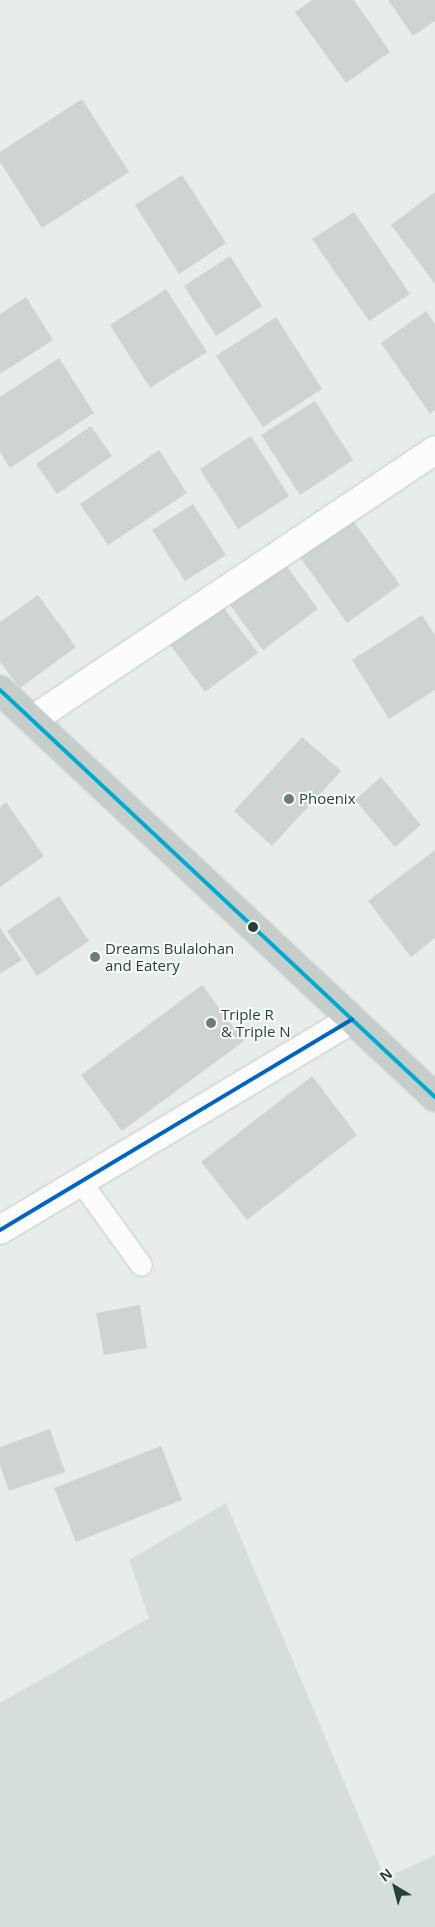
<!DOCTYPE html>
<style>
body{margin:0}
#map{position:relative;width:435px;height:1927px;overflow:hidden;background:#e8edeb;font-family:"Open Sans",sans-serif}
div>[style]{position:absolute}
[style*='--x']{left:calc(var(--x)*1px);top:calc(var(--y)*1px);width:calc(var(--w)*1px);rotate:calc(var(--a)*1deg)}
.built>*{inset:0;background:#d6dedb}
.building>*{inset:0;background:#cfd4d2}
.roads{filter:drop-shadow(0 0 1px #c5cac8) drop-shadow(0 0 1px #c5cac8)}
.service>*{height:21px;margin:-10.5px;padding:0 10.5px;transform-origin:10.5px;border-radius:10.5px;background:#fcfcfc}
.minor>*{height:28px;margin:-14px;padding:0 14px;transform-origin:14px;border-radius:14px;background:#fcfcfc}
.trunk>*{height:28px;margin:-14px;padding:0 14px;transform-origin:14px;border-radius:14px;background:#c6cecc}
.bus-1>*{height:4px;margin:-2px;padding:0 2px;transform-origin:2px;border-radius:2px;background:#00a9ce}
.bus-2>*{height:4px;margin:-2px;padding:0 2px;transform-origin:2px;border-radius:2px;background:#0065bd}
.dots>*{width:14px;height:14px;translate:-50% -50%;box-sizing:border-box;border:2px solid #f7fbf9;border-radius:50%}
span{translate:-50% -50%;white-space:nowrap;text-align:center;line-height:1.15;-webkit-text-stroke:4px #f7fbf9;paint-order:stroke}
.poi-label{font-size:15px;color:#24423a}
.left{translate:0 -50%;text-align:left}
.north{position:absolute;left:370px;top:1862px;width:50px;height:50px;-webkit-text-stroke:4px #f7fbf9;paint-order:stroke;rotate:323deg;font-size:14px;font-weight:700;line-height:20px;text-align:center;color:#24423a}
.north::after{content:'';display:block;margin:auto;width:18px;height:22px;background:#24423a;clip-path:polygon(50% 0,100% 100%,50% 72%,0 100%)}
</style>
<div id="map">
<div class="built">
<i style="clip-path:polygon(226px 1503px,385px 1878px,435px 1855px,435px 1927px,0 1927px,0 1703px,149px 1618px,129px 1560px)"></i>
</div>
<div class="building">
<i style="clip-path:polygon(312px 0,354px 0,390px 52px,346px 83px,295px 12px)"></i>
<i style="clip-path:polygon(388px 0,435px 0,435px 21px,413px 36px)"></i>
<i style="clip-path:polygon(82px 99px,129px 172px,42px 228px,0 162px,0 152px)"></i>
<i style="clip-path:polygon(182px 175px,226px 243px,179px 274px,135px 205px)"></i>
<i style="clip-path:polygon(435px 192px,435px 284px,391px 225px)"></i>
<i style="clip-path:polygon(354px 212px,410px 294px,369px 321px,312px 239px)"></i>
<i style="clip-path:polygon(230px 256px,262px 306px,216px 336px,184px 286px)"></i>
<i style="clip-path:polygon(166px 289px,207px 352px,150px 388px,110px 325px)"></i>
<i style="clip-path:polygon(26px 297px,53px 340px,0 374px,0 314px)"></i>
<i style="clip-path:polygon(426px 311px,435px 324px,435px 410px,430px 414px,381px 343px)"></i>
<i style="clip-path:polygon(276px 317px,322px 389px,263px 427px,216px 356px)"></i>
<i style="clip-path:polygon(59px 358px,94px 413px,10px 468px,0 452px,0 397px)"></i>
<i style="clip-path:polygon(315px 401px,353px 460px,300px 495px,261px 435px)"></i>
<i style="clip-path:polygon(91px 426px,112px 456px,57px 494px,36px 464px)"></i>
<i style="clip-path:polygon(251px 436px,289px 496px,238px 529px,200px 469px)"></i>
<i style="clip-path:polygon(159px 450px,187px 493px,108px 545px,80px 504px)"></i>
<i style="clip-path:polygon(193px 504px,226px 555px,185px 581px,152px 530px)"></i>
<i style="clip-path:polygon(352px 519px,400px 585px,347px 623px,300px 557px)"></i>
<i style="clip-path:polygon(285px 564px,318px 609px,263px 650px,230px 605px)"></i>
<i style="clip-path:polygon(38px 595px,76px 647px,20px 688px,0 662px,0 622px)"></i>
<i style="clip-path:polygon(217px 599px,258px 653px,205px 692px,165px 638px)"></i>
<i style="clip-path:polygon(422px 615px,435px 635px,435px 690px,389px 719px,352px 660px)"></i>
<i style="clip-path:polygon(302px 737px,341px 771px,272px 846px,234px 811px)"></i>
<i style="clip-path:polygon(381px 777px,421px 825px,395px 847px,355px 800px)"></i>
<i style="clip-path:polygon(6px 802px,44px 856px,0 887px,0 807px)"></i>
<i style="clip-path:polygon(435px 850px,435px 938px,411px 957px,368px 901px)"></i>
<i style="clip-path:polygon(59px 896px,89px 941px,37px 976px,7px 931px)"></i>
<i style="clip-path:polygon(0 928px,22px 960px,0 974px)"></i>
<i style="clip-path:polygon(202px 985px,244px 1041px,122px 1131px,81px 1075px)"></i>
<i style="clip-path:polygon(312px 1076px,357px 1135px,247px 1220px,201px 1162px)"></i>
<i style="clip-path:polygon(140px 1305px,147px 1348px,104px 1355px,96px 1313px)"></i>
<i style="clip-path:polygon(50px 1429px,65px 1472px,9px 1491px,0 1465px,0 1447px)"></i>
<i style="clip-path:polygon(161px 1446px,182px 1500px,76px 1542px,54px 1488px)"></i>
</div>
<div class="roads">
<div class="service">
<i style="--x:81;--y:1182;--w:102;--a:54.1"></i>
</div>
<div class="minor">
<i style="--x:32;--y:720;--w:485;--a:-33.8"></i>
<i style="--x:0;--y:1230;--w:410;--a:-30.9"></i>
</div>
<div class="trunk">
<i style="--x:0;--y:690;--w:596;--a:43.1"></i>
</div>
</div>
<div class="bus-1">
<i style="--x:0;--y:690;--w:596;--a:43.1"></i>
</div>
<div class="bus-2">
<i style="--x:0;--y:1230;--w:410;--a:-30.9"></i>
</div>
<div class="dots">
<i style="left:289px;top:799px;background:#697e78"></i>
<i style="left:253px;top:927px;background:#24423a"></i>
<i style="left:95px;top:957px;background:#697e78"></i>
<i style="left:211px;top:1023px;background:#697e78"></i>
</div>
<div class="poi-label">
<span class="left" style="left:299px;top:799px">Phoenix</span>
<span class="left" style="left:105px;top:957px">Dreams Bulalohan<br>and Eatery</span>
<span class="left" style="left:221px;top:1023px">Triple R<br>&amp; Triple N</span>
</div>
<div class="north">N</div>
</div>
